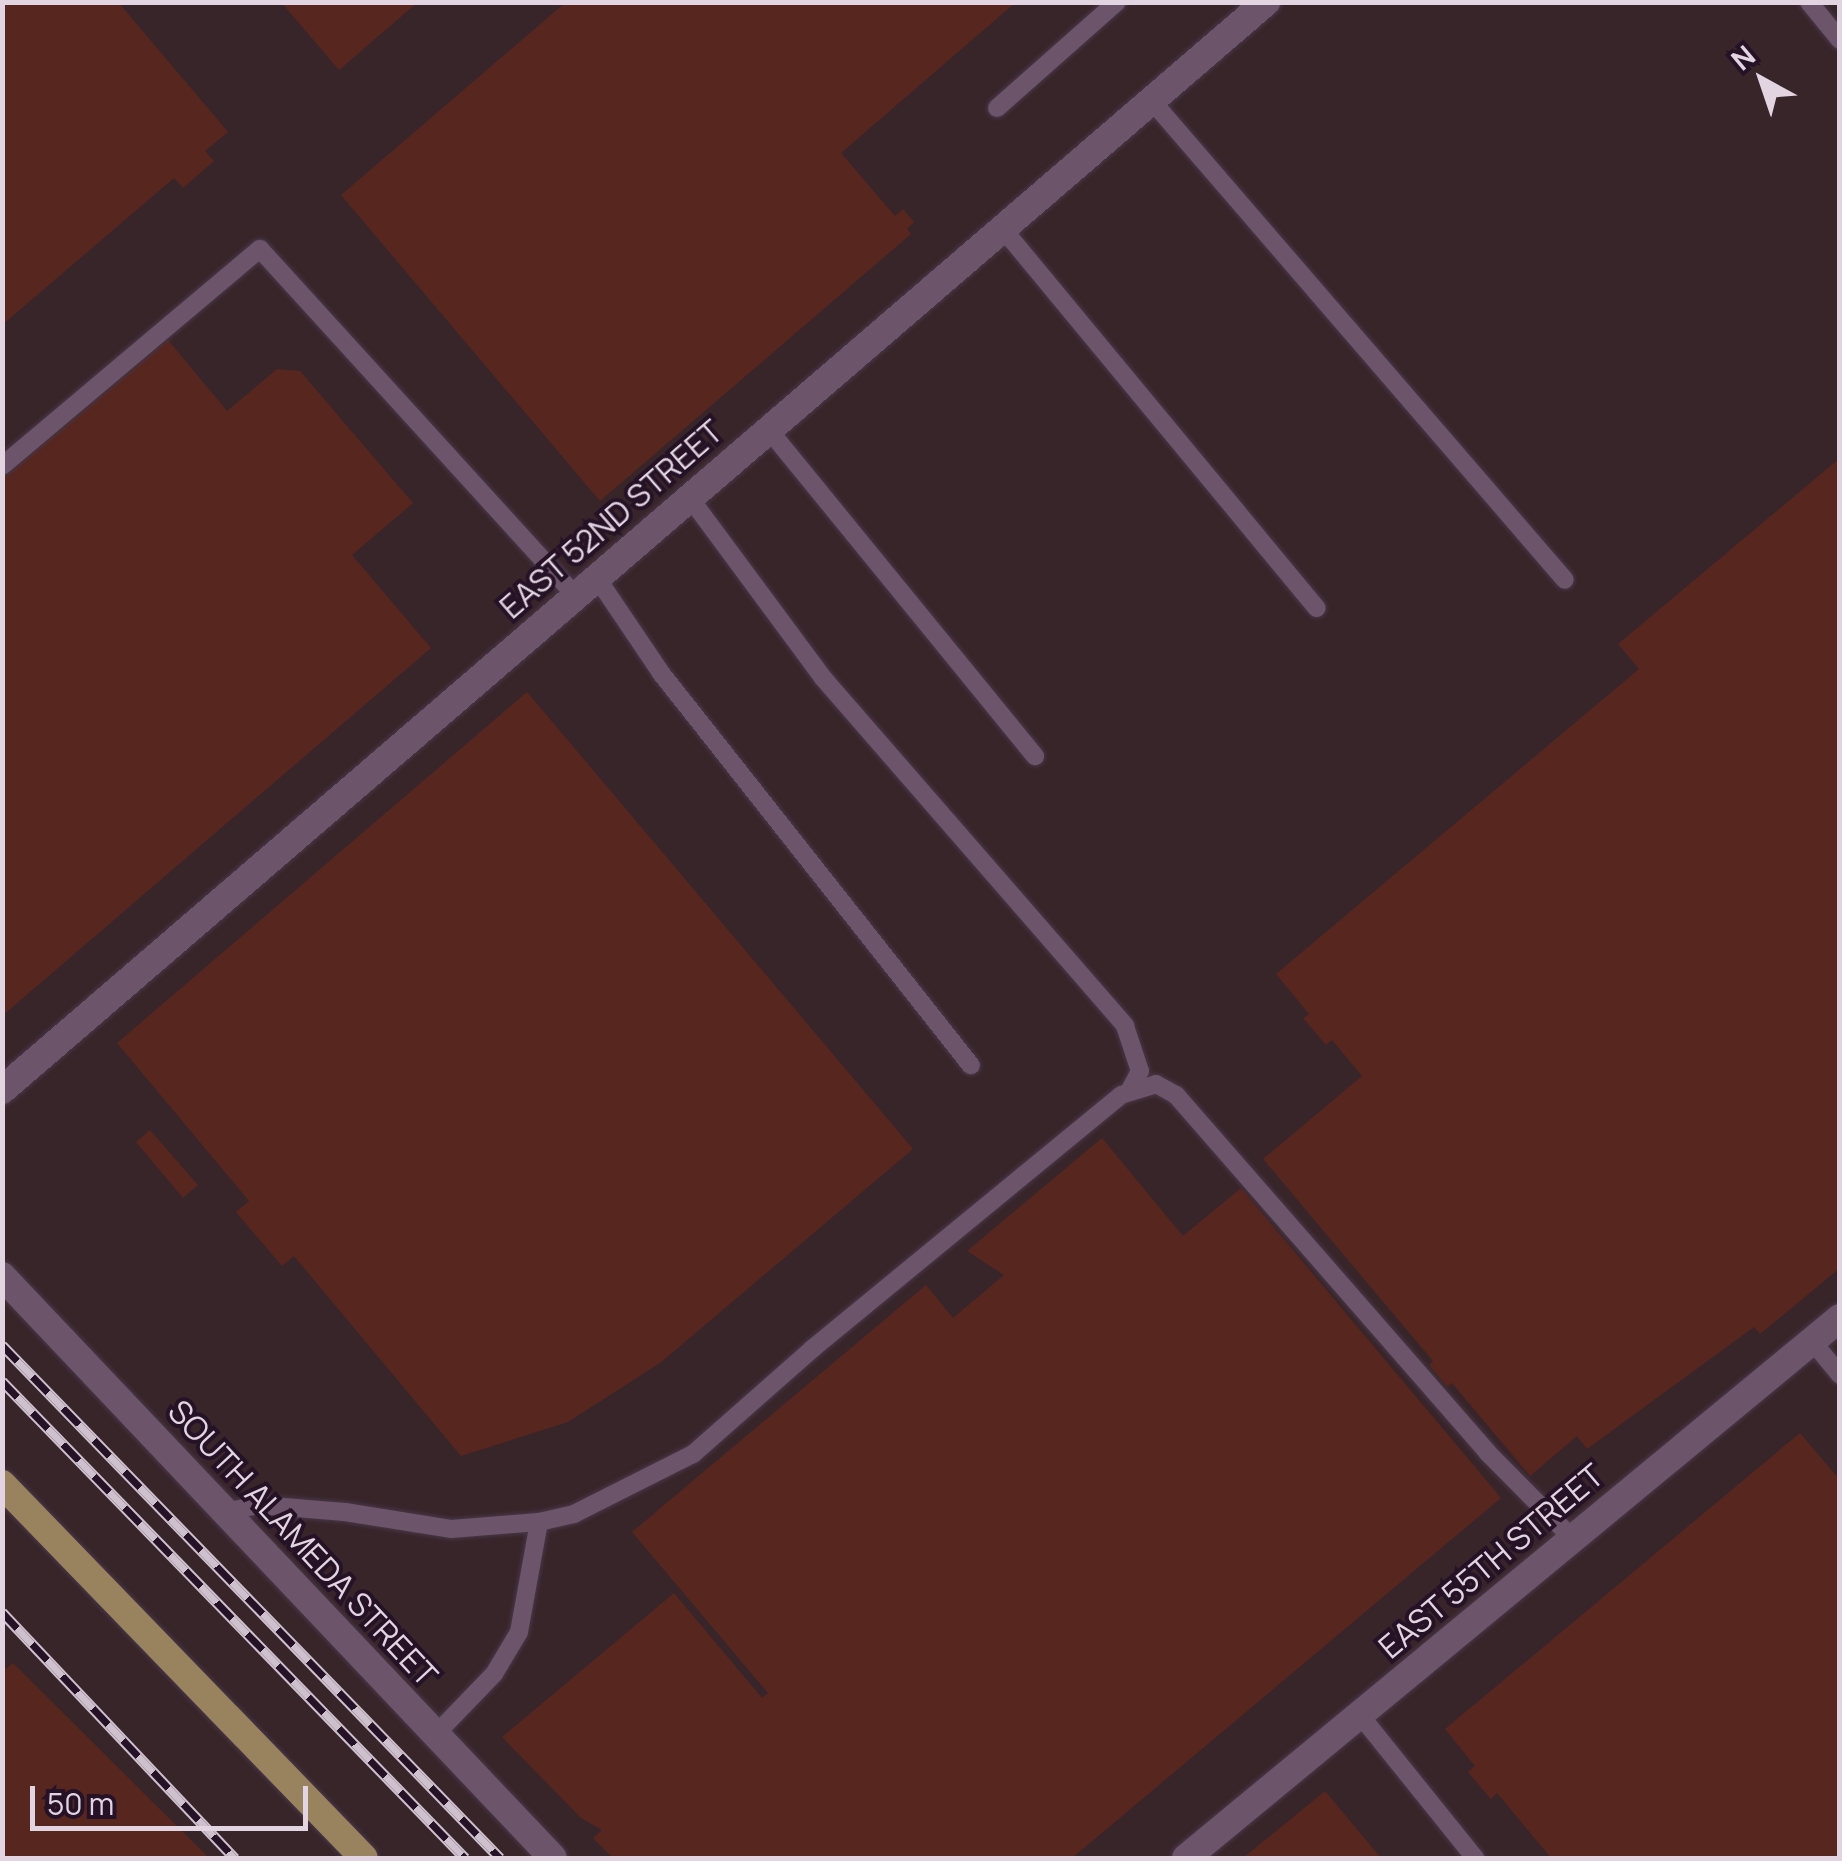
<!DOCTYPE html>
<style>
body{margin:0}
#map{position:relative;width:1842px;height:1861px;overflow:hidden;background:#301b30;font-family:Manrope,sans-serif}
div>[style]{position:absolute}
[style*='--x']{left:calc(var(--x)*1px);top:calc(var(--y)*1px);width:calc(var(--w)*1px);rotate:calc(var(--a)*1deg)}
.industrial>*{inset:0;background:#38252a}
.building>*{inset:0;background:#57261f}
.roads{filter:drop-shadow(0 0 2px #483747) drop-shadow(0 0 2px #483747)}
.service>*{height:18px;margin:-9px;padding:0 9px;transform-origin:9px;border-radius:9px;background:#6c546b}
.minor>*{height:28px;margin:-14px;padding:0 14px;transform-origin:14px;border-radius:14px;background:#6c546b}
.tertiary>*{height:28px;margin:-14px;padding:0 14px;transform-origin:14px;border-radius:14px;background:#6c546b}
.primary>*{height:28px;margin:-14px;padding:0 14px;transform-origin:14px;border-radius:14px;background:#99835e}
.rail>*{height:11px;margin-top:-5.5px;transform-origin:0;background:repeating-linear-gradient(90deg,#261226 0 22px,#cfc0ce 0 44px);box-sizing:border-box;border-block:2px solid #cfc0ce}
span{translate:-50% -50%;white-space:nowrap;text-align:center;line-height:1.15;-webkit-text-stroke:8px #261226;paint-order:stroke}
.street-label{font-size:32px;color:#e2d4e1}
.frame{position:absolute;inset:0;border:5px solid #e2d4e1;pointer-events:none}
.north{position:absolute;left:1712px;top:30px;width:100px;height:100px;-webkit-text-stroke:8px #261226;paint-order:stroke;rotate:320deg;font-size:28px;font-weight:700;line-height:40px;text-align:center;color:#e2d4e1}
.north::after{content:'';display:block;margin:auto;width:35px;height:45px;background:#e2d4e1;clip-path:polygon(50% 0,100% 100%,50% 72%,0 100%)}
.scale{position:absolute;left:30px;top:1786px;width:278px;height:45px;box-sizing:border-box;border:5px solid #e2d4e1;border-top:0;padding-left:12px;font-size:30px;line-height:35px;white-space:nowrap;color:#e2d4e1;-webkit-text-stroke:8px #261226;paint-order:stroke}
</style>
<div id="map">
<div class="industrial">
<i style="clip-path:polygon(3px 3px,1839px 3px,1839px 1858px,3px 1858px)"></i>
</div>
<div class="building">
<i style="clip-path:polygon(2px 2px,118px 2px,228px 132px,205px 151px,214px 161px,183px 188px,174px 178px,2px 325px)"></i>
<i style="clip-path:polygon(281px 2px,418px 2px,339px 70px)"></i>
<i style="clip-path:polygon(566px 2px,1016px 2px,841px 153px,895px 216px,903px 209px,914px 222px,907px 229px,911px 234px,600px 501px,341px 195px)"></i>
<i style="clip-path:polygon(168px 340px,227px 411px,277px 369px,300px 371px,413px 503px,352px 555px,431px 648px,2px 1016px,2px 479px)"></i>
<i style="clip-path:polygon(1840px 458px,1840px 1268px,1760px 1334px,1754px 1327px,1587px 1449px,1577px 1436px,1530px 1476px,1452px 1383px,1447px 1387px,1429px 1365px,1433px 1361px,1263px 1159px,1362px 1076px,1332px 1040px,1326px 1045px,1303px 1018px,1309px 1014px,1276px 974px,1639px 669px,1618px 644px)"></i>
<i style="clip-path:polygon(527px 692px,913px 1149px,660px 1363px,568px 1422px,461px 1456px,294px 1256px,282px 1266px,236px 1212px,249px 1201px,117px 1043px)"></i>
<i style="clip-path:polygon(150px 1130px,198px 1185px,183px 1198px,136px 1142px)"></i>
<i style="clip-path:polygon(1102px 1138px,1183px 1236px,1241px 1188px,1501px 1498px,1072px 1858px,613px 1858px,593px 1838px,602px 1830px,581px 1818px,502px 1737px,674px 1593px,762px 1698px,768px 1693px,632px 1532px,926px 1285px,953px 1318px,1004px 1275px,967px 1251px)"></i>
<i style="clip-path:polygon(1800px 1433px,1840px 1480px,1840px 1858px,1551px 1858px,1497px 1793px,1491px 1799px,1468px 1772px,1475px 1766px,1445px 1729px)"></i>
<i style="clip-path:polygon(13px 1663px,209px 1858px,2px 1858px,2px 1672px)"></i>
<i style="clip-path:polygon(1325px 1791px,1381px 1858px,1243px 1858px)"></i>
</div>
<div class="roads">
<div class="service">
<i style="--x:1809;--y:2;--w:49;--a:50.8"></i>
<i style="--x:1152;--y:101;--w:632;--a:49.23"></i>
<i style="--x:997;--y:108;--w:160;--a:-41.5"></i>
<i style="--x:1003;--y:229;--w:492;--a:50.4"></i>
<i style="--x:769;--y:430;--w:421;--a:50.8"></i>
<i style="--x:2;--y:466;--w:337;--a:-40.1"></i>
<i style="--x:260;--y:249;--w:469;--a:47.7"></i>
<i style="--x:690;--y:498;--w:224;--a:53.5"></i>
<i style="--x:823;--y:678;--w:461;--a:49"></i>
<i style="--x:1125;--y:1026;--w:47;--a:71.6"></i>
<i style="--x:1140;--y:1071;--w:24;--a:118"></i>
<i style="--x:597;--y:578;--w:115;--a:56"></i>
<i style="--x:661;--y:673;--w:500;--a:51.7"></i>
<i style="--x:1812;--y:1341;--w:44;--a:50.5"></i>
<i style="--x:225;--y:1512;--w:35;--a:-12"></i>
<i style="--x:259;--y:1505;--w:86;--a:4.7"></i>
<i style="--x:345;--y:1512;--w:107;--a:9.1"></i>
<i style="--x:451;--y:1529;--w:88;--a:-4.5"></i>
<i style="--x:539;--y:1522;--w:36;--a:-13"></i>
<i style="--x:574;--y:1514;--w:133;--a:-26.8"></i>
<i style="--x:693;--y:1454;--w:159;--a:-41.4"></i>
<i style="--x:812;--y:1349;--w:400;--a:-39.4"></i>
<i style="--x:1121;--y:1095;--w:37;--a:-17"></i>
<i style="--x:1156;--y:1084;--w:23;--a:29"></i>
<i style="--x:1176;--y:1095;--w:473;--a:48.9"></i>
<i style="--x:1487;--y:1452;--w:122;--a:45.3"></i>
<i style="--x:1360;--y:1715;--w:184;--a:51.2"></i>
<i style="--x:436;--y:1734;--w:83;--a:-46"></i>
<i style="--x:494;--y:1674;--w:49;--a:-59.2"></i>
<i style="--x:519;--y:1632;--w:112;--a:-79.7"></i>
</div>
<div class="minor">
<i style="--x:2;--y:1090;--w:1668;--a:-40.72"></i>
</div>
<div class="tertiary">
<i style="--x:2;--y:1276;--w:801;--a:46.57"></i>
<i style="--x:1186;--y:1858;--w:848;--a:-39.55"></i>
</div>
<div class="primary">
<i style="--x:2;--y:1484;--w:520;--a:45.93"></i>
</div>
</div>
<div class="rail">
<i style="--x:2;--y:1345;--w:715;--a:45.85"></i>
<i style="--x:2;--y:1381;--w:665;--a:45.85"></i>
<i style="--x:2;--y:1612;--w:339;--a:46.6"></i>
</div>
<div class="street-label">
<span style="left:611px;top:519px;rotate:-41deg">EAST 52ND STREET</span>
<span style="left:303px;top:1543px;rotate:47deg">SOUTH ALAMEDA STREET</span>
<span style="left:1491px;top:1561px;rotate:-40deg">EAST 55TH STREET</span>
</div>
<div class="frame"></div>
<div class="north">N</div>
<div class="scale">50 m</div>
</div>
